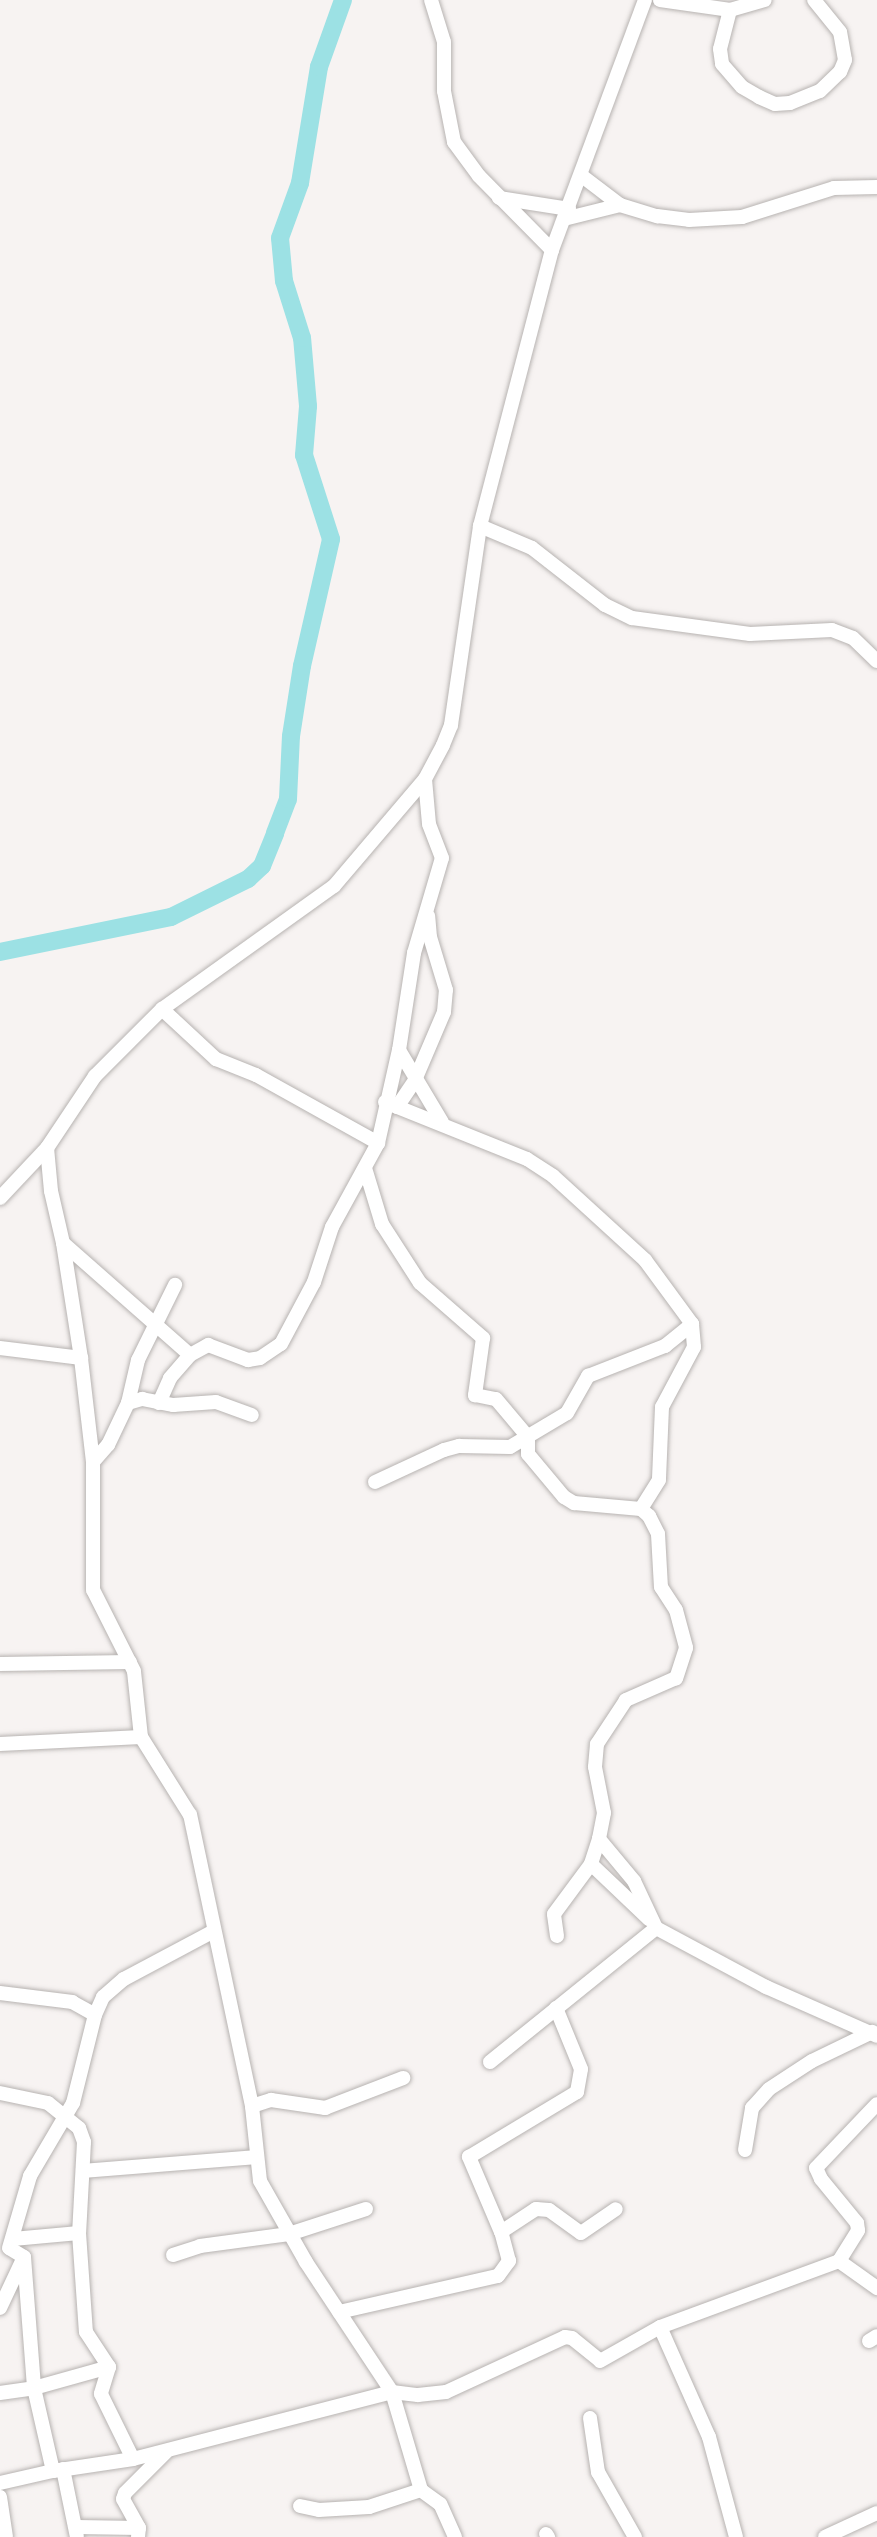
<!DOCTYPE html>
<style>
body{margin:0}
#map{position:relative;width:877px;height:2537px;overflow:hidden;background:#f7f3f2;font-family:Ubuntu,sans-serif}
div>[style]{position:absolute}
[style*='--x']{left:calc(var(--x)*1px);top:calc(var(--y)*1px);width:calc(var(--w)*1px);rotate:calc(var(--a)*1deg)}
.river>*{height:18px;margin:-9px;padding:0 9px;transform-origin:9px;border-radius:9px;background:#9ce1e4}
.roads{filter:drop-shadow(0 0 2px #b7b3b1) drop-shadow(0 0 2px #b7b3b1)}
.minor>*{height:14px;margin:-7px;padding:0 7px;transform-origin:7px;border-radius:7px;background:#fff}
span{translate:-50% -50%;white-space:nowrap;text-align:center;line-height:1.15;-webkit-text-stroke:4.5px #f7f3f2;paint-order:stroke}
</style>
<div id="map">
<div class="river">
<i style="--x:0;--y:952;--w:175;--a:-11.6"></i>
<i style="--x:171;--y:917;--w:86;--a:-26.3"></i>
<i style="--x:248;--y:879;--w:19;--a:-43"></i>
<i style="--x:262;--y:866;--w:35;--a:-68"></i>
<i style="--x:275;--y:833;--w:36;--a:-69"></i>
<i style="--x:288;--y:799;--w:63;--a:-87.3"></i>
<i style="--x:291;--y:736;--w:71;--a:-81.1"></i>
<i style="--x:302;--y:666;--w:130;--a:-77.1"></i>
<i style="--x:331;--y:539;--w:88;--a:-107.8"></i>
<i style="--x:304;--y:455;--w:49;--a:-85.3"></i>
<i style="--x:308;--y:406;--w:68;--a:-95"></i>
<i style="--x:302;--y:338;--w:60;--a:-107.5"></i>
<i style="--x:284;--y:281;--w:43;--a:-95.3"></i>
<i style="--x:280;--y:238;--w:59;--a:-70"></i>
<i style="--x:300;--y:183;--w:118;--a:-80.7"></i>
<i style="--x:319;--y:67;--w:71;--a:-70.3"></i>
</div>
<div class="roads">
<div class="minor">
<i style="--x:431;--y:0;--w:44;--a:72.8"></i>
<i style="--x:444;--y:42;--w:49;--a:90"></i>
<i style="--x:444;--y:91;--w:52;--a:78.9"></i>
<i style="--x:454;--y:142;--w:42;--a:53.7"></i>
<i style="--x:479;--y:176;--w:104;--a:45.4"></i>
<i style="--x:660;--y:0;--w:71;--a:8.1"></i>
<i style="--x:730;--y:10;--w:36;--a:-16"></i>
<i style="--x:730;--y:10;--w:40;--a:104.4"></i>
<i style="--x:720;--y:49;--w:15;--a:82"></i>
<i style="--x:722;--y:64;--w:30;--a:49"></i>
<i style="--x:742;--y:87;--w:20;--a:30"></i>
<i style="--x:759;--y:97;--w:17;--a:24"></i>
<i style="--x:775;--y:104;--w:15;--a:-4"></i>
<i style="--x:790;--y:103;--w:32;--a:-22"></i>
<i style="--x:820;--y:91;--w:28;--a:-44"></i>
<i style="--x:840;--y:72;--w:13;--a:-67"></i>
<i style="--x:845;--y:60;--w:28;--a:-100"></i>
<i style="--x:840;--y:32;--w:41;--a:-129.1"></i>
<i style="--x:582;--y:176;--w:48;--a:37.3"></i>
<i style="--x:620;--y:205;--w:39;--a:17"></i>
<i style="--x:657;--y:216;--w:32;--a:7"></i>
<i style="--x:689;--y:220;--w:53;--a:-3.2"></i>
<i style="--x:742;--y:217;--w:96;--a:-17.5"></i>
<i style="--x:834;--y:188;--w:43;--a:-1.3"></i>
<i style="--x:499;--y:198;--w:71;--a:8.9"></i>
<i style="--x:564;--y:219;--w:58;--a:-14"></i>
<i style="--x:480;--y:526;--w:56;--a:22.9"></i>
<i style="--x:532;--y:548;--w:93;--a:38"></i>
<i style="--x:605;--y:605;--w:30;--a:26"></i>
<i style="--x:632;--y:618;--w:119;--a:7.7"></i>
<i style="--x:750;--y:634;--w:82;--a:-2.8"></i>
<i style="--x:832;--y:630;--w:22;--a:21"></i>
<i style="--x:853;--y:638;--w:33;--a:44"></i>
<i style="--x:162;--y:1009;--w:74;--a:42.8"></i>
<i style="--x:216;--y:1059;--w:43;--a:21.8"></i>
<i style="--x:256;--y:1075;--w:140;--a:29.1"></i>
<i style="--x:399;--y:1050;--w:84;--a:59.2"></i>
<i style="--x:385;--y:1102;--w:153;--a:21.9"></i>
<i style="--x:527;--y:1159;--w:31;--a:33"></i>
<i style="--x:553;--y:1176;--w:125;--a:42.4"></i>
<i style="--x:645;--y:1260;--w:79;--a:53.7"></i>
<i style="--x:692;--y:1324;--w:23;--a:85"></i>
<i style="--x:694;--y:1347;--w:68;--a:118.1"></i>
<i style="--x:662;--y:1407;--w:73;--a:92.4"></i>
<i style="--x:659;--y:1480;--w:34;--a:122"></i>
<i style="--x:641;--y:1509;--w:11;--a:41"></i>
<i style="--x:649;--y:1516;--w:20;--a:63"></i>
<i style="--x:658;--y:1534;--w:53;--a:86.8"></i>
<i style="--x:661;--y:1587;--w:27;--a:57"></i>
<i style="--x:676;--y:1610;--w:39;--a:75"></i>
<i style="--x:686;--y:1648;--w:32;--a:108"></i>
<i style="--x:676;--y:1678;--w:55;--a:156.3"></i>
<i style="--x:626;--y:1700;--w:53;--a:123.4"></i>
<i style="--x:597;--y:1744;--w:23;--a:95"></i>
<i style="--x:595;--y:1767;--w:47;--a:78.9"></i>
<i style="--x:604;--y:1813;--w:26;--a:101"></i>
<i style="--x:599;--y:1839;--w:55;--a:50.2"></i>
<i style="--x:634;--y:1881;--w:52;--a:64.9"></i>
<i style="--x:656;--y:1928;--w:125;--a:28.2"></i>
<i style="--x:766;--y:1987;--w:121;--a:23.8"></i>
<i style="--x:397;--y:1107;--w:32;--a:-56"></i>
<i style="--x:415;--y:1080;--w:74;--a:-66.9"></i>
<i style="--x:444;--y:1012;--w:22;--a:-85"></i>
<i style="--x:446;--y:990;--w:55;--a:-106.8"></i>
<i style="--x:430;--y:937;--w:21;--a:-95"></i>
<i style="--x:365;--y:1168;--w:59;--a:73.1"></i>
<i style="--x:382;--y:1224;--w:70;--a:57.2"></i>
<i style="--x:420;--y:1283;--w:84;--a:41.1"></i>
<i style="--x:483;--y:1338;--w:58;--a:98"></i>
<i style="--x:475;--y:1395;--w:21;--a:11"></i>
<i style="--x:496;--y:1399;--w:50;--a:49.9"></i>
<i style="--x:528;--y:1437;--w:17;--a:90"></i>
<i style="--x:528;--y:1454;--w:56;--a:50.1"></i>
<i style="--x:564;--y:1497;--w:12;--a:31"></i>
<i style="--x:574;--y:1503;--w:67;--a:5.1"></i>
<i style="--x:0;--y:1198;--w:69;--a:-46.8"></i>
<i style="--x:63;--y:1243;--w:169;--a:41.4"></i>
<i style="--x:0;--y:1348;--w:82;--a:7"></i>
<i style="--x:128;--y:1403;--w:44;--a:-76.9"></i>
<i style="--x:138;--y:1360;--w:84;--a:-63.7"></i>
<i style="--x:159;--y:1403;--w:27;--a:-66"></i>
<i style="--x:170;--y:1378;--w:30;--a:-49"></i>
<i style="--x:190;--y:1355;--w:21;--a:-29"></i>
<i style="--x:208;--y:1345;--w:43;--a:20.6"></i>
<i style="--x:248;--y:1360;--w:12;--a:-9"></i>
<i style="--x:260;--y:1358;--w:25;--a:-34"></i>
<i style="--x:281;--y:1344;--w:70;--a:-62"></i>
<i style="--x:314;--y:1282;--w:58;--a:-71.9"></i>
<i style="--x:332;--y:1227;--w:96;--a:-61.3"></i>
<i style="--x:378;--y:1143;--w:95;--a:-77.3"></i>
<i style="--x:399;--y:1050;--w:98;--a:-81.2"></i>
<i style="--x:414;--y:953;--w:99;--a:-73.6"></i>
<i style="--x:442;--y:858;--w:36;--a:-111"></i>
<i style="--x:429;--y:824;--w:45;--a:-95.1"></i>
<i style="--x:93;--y:1462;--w:23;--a:-49"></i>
<i style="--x:108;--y:1445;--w:47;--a:-64.5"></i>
<i style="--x:128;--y:1403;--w:15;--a:-16"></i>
<i style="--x:142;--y:1399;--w:32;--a:11"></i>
<i style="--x:173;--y:1405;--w:43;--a:-4"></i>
<i style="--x:216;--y:1402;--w:38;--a:20"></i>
<i style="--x:375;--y:1482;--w:76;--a:-24.9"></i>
<i style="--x:444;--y:1450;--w:16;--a:-15"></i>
<i style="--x:459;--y:1446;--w:51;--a:1.1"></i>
<i style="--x:510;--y:1447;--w:66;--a:-30.8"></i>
<i style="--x:567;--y:1413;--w:43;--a:-60.4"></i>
<i style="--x:588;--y:1376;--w:83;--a:-21.3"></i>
<i style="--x:665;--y:1346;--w:35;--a:-39"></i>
<i style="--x:0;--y:1664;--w:130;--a:-0.9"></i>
<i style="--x:0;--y:1744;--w:141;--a:-2.8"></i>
<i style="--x:599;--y:1839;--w:26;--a:108"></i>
<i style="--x:591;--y:1864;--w:80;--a:43.5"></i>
<i style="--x:557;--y:1936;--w:22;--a:-98"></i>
<i style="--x:554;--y:1914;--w:62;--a:-53.5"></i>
<i style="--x:0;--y:1993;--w:73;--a:7.1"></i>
<i style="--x:72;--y:2002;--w:26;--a:29"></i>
<i style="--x:490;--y:2062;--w:213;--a:-38.9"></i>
<i style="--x:0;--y:2093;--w:49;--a:11.8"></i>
<i style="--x:48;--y:2103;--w:40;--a:39"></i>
<i style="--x:79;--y:2128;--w:15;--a:70"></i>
<i style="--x:84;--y:2142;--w:91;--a:93.1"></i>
<i style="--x:79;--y:2233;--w:99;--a:86"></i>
<i style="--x:86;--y:2332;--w:42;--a:56.7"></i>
<i style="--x:109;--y:2367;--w:28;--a:107"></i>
<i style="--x:101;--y:2394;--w:72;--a:63.8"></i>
<i style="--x:252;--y:2106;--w:20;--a:-18"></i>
<i style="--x:271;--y:2100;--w:55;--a:8.4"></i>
<i style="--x:325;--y:2108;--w:84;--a:-21"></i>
<i style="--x:745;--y:2150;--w:43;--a:-80.5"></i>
<i style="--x:752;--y:2108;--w:25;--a:-48"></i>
<i style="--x:769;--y:2089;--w:51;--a:-33.1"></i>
<i style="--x:812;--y:2061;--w:67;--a:-25.8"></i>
<i style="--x:83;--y:2171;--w:174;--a:-4.6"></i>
<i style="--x:501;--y:2232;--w:82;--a:-113.1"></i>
<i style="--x:469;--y:2157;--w:126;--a:-31"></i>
<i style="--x:577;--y:2092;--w:23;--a:-80"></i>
<i style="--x:581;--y:2069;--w:66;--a:-112.3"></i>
<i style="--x:13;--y:2239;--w:66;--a:-5.2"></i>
<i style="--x:173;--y:2255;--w:28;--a:-18"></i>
<i style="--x:200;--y:2246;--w:90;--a:-7.7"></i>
<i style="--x:289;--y:2234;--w:81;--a:-18"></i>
<i style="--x:24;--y:2257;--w:131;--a:85.6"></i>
<i style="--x:34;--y:2388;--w:85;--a:77.1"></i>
<i style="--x:839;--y:2261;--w:36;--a:-58"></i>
<i style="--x:858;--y:2230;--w:7;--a:-98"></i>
<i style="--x:857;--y:2223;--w:57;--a:-129.3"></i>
<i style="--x:821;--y:2179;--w:12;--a:-114"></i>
<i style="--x:816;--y:2168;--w:88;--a:-46.4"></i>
<i style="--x:0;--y:2308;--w:56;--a:-64.8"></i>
<i style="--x:24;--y:2257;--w:17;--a:-149"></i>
<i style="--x:9;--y:2248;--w:75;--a:-73.7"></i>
<i style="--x:30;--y:2176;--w:85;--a:-59.5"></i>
<i style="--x:73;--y:2103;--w:91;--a:-76"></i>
<i style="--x:95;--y:2015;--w:20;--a:-66"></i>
<i style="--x:103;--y:1997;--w:28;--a:-41"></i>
<i style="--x:124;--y:1979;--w:100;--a:-28.1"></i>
<i style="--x:339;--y:2312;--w:163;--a:-12.8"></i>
<i style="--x:498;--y:2276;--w:19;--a:-54"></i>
<i style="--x:509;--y:2261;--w:30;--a:-105"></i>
<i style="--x:501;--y:2232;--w:42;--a:-33.3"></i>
<i style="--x:536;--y:2209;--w:13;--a:4"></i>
<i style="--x:549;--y:2210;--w:39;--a:36"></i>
<i style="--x:581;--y:2233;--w:42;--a:-34.4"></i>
<i style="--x:869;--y:2341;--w:9;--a:-32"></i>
<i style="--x:0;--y:2393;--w:34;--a:-8"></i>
<i style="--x:34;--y:2388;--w:78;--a:-15.6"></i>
<i style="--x:590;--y:2418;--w:55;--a:81.6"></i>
<i style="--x:598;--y:2472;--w:75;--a:60.4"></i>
<i style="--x:63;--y:2469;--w:69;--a:78.4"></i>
<i style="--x:0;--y:2483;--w:54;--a:-12.8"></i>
<i style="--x:53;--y:2471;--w:81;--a:-8.5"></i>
<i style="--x:133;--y:2459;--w:268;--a:-14.5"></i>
<i style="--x:392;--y:2392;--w:26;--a:7"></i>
<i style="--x:418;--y:2395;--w:28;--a:-6"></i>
<i style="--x:446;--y:2392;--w:131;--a:-24.8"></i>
<i style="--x:565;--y:2337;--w:7;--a:8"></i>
<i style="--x:572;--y:2338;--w:36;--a:39"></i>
<i style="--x:600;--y:2361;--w:69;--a:-29.5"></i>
<i style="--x:0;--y:2497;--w:40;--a:81.5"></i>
<i style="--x:300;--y:2506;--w:19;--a:12"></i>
<i style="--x:319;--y:2510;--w:50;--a:-3.4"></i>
<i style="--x:369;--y:2507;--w:55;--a:-18.1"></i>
<i style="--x:77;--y:2527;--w:62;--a:0.9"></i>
<i style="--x:546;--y:2534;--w:4;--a:56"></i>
<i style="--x:138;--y:2537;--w:9;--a:-84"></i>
<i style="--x:139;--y:2528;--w:33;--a:-119"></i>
<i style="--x:123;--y:2499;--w:6;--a:-72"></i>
<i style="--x:125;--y:2493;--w:58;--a:-45"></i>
<i style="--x:455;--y:2537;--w:36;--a:-114"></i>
<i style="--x:440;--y:2504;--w:24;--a:-144"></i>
<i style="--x:421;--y:2490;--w:102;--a:-106.5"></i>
<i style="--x:392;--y:2392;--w:156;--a:-123.5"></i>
<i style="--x:306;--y:2262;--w:93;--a:-119.6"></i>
<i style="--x:260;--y:2181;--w:75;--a:-96.1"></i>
<i style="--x:252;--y:2106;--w:298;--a:-102"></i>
<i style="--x:190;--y:1815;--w:92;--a:-122.1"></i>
<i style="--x:141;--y:1737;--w:66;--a:-96.1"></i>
<i style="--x:134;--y:1671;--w:91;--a:-116.8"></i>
<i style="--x:93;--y:1590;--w:128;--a:-90"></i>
<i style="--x:93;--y:1462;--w:105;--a:-96.6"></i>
<i style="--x:81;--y:1358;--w:116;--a:-98.9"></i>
<i style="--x:63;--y:1243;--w:53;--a:-103"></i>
<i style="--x:51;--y:1191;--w:43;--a:-95.3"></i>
<i style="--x:47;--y:1148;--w:87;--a:-56.3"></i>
<i style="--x:95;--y:1076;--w:95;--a:-45"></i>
<i style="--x:162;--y:1009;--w:211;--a:-35.6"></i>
<i style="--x:334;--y:886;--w:140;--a:-49.6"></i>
<i style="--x:425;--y:779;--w:38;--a:-62"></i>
<i style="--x:443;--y:745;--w:22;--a:-68"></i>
<i style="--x:451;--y:725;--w:201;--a:-81.7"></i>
<i style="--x:480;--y:526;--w:285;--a:-75.4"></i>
<i style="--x:552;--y:250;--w:267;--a:-69.6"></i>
<i style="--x:736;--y:2537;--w:104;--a:-105.1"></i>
<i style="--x:709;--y:2437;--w:120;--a:-114"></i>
<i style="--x:660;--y:2327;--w:191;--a:-20.2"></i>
<i style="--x:839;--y:2261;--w:47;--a:35.4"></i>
<i style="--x:825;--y:2537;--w:57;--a:-24.8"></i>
</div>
</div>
</div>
